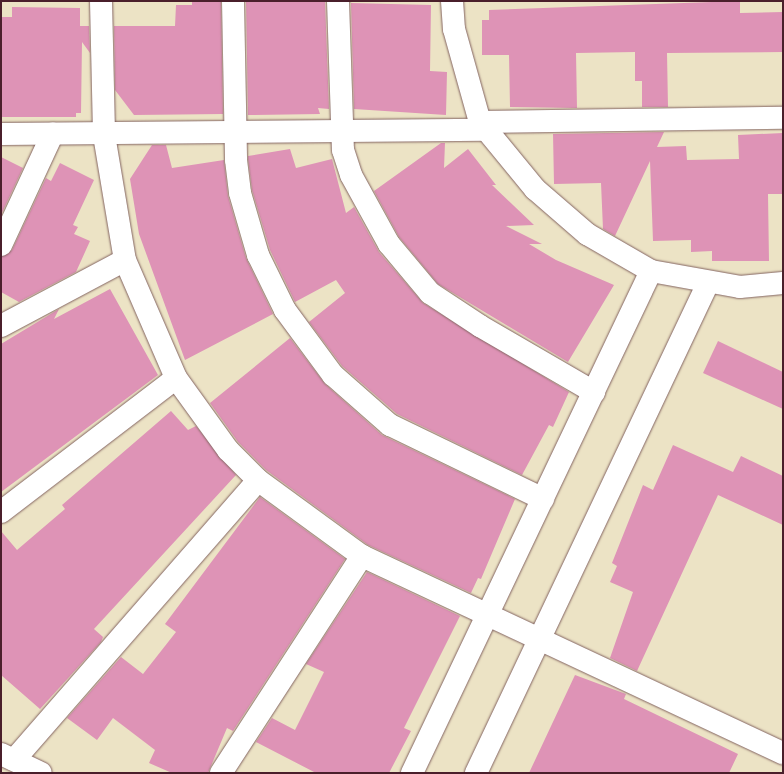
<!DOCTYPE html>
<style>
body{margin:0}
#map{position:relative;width:784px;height:774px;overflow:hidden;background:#ece3c5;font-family:"IM FELL Great Primer",serif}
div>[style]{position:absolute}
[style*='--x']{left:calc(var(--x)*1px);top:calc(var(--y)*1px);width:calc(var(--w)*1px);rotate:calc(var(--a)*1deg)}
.building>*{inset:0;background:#de93b6}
.roads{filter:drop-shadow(0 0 1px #836461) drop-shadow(0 0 1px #836461)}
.street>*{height:22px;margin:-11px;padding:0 11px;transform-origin:11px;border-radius:11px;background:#fff}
.secondary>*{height:22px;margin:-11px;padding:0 11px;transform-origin:11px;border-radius:11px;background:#fff}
span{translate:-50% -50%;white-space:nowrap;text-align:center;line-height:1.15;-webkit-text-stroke:4px #f6f6f2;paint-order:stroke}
.frame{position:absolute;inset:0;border:2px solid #4a1f2b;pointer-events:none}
</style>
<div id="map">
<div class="building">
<i style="clip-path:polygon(192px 1px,221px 1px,223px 114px,134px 115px,115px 90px,114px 26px,175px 26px,176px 5px,192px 5px)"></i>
<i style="clip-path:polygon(246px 1px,325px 1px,329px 109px,318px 108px,320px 114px,248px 115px)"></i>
<i style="clip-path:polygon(740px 1px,740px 13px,783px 12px,783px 52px,667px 53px,668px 107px,642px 107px,642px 81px,635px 81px,635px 52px,576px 53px,577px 108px,510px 107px,509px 55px,482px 55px,482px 20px,489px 20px,489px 10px)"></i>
<i style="clip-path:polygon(351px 3px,431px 5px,430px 71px,447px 72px,446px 115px,354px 109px)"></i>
<i style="clip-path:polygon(12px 7px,80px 8px,80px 26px,89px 26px,90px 53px,82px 42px,81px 113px,76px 113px,76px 117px,1px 117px,1px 17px,12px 17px)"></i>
<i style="clip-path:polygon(664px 132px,657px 147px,686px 146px,687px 160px,739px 159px,738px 135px,783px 133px,783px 194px,768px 194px,769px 261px,712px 261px,712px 251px,691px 252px,691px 240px,653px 241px,650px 161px,615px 236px,603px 229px,601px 183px,554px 184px,553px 134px)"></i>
<i style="clip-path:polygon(441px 143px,445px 143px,444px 168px,468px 149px,496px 185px,492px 185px,534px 225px,506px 226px,542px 244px,529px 244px,556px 260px,614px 285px,568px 362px,438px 284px,399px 237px,374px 191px)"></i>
<i style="clip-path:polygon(152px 145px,166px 145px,172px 168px,224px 160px,228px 196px,246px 258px,273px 314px,185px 360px,139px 234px,130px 179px)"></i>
<i style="clip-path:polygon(290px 149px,296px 168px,332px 159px,346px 213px,354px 207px,379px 252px,423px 303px,569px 392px,553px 427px,549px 425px,522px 475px,397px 414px,342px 366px,309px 322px,345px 293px,336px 280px,295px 302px,270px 250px,252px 190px,248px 159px,248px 156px)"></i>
<i style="clip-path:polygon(1px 157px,23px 168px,1px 215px)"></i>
<i style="clip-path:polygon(60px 163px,94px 180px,73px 225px,78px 227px,74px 234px,90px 241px,76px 272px,19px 302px,1px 292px,1px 257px,12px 250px,46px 178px,51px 181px)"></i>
<i style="clip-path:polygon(110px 289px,158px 375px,1px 492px,1px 344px,59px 309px,54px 319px)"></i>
<i style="clip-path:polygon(290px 338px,325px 384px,382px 435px,515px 499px,481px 579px,478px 578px,471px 593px,368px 545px,266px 470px,238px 442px,210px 403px)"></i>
<i style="clip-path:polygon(718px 341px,783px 372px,783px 409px,703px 373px)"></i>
<i style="clip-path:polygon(171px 411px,188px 430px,196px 426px,236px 475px,94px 629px,103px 637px,101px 642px,40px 709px,1px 675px,1px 531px,17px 550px,65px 509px,62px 505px)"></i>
<i style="clip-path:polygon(673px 445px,733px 472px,741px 456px,783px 476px,783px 525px,718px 495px,637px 671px,610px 658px,633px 592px,610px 582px,617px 566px,612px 563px,643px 485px,653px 490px)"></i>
<i style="clip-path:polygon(260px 497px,345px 559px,233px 731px,227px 728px,208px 773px,172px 773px,149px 763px,155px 750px,113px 718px,97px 740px,67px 718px,121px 657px,143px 674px,176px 632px,165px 624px)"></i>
<i style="clip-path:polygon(367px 572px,460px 616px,404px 728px,411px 731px,389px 773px,316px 773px,256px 742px,272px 718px,295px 730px,324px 672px,306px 664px)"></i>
<i style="clip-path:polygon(575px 675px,626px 694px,624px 699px,738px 754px,729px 773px,529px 773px)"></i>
</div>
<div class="roads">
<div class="street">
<i style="--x:101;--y:1;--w:134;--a:88.7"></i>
<i style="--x:104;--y:135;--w:127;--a:80.5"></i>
<i style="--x:125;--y:260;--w:129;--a:66.6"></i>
<i style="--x:176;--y:378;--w:89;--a:54.2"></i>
<i style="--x:228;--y:450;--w:42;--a:45"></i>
<i style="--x:258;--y:480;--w:129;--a:36.2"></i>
<i style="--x:362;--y:556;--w:465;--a:25.1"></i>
<i style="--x:233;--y:1;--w:159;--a:88.9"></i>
<i style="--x:236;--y:160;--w:33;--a:83"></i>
<i style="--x:240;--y:193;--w:65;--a:73.8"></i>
<i style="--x:258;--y:255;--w:61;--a:63.9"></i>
<i style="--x:285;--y:310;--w:81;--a:53.6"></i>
<i style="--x:333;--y:375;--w:76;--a:41.3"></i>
<i style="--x:390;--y:425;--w:170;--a:25.8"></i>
<i style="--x:338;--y:1;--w:149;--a:88.1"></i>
<i style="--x:343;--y:150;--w:26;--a:72"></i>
<i style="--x:351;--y:175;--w:79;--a:61.2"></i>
<i style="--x:389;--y:244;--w:64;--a:50.1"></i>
<i style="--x:430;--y:293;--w:60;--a:33.4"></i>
<i style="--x:480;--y:326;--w:132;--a:30.1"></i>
<i style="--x:480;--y:122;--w:303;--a:-0.8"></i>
<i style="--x:1;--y:134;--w:485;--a:-0.5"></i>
<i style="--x:1;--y:245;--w:123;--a:-65.1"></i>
<i style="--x:1;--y:326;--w:140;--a:-28"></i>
<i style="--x:1;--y:512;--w:220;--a:-37.4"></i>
<i style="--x:14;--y:760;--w:371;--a:-48.9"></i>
<i style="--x:221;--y:773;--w:259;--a:-57"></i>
<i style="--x:412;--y:773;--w:556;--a:-64.54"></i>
<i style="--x:476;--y:773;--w:542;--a:-64.66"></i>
</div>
<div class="secondary">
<i style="--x:452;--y:1;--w:28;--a:86"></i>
<i style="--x:454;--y:29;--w:97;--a:74.4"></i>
<i style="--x:480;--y:122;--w:87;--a:50.6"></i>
<i style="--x:535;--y:189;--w:69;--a:40.9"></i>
<i style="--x:587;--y:234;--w:74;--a:30"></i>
<i style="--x:651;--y:271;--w:90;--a:10.2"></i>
<i style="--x:740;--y:287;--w:43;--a:-5.3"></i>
<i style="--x:1;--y:754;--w:44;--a:25.4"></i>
</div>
</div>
<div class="frame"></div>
</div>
